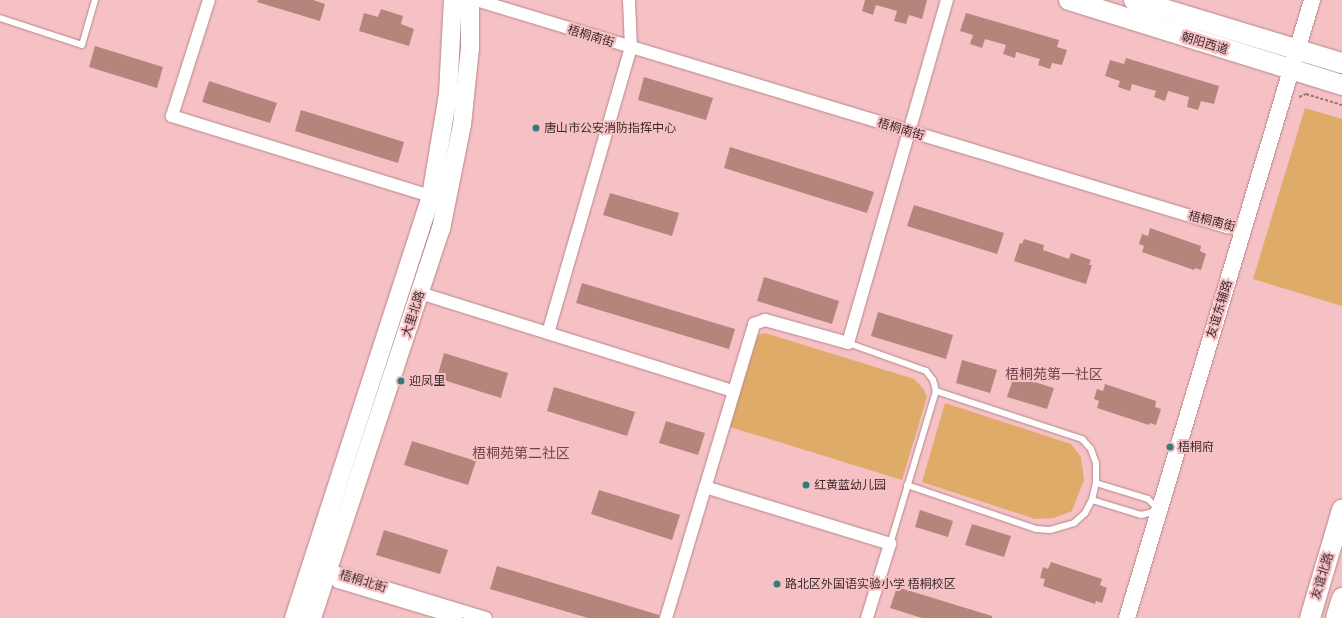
<!DOCTYPE html>
<meta charset="utf-8">
<style>
body{margin:0}
#map{position:relative;width:1342px;height:618px;overflow:hidden;background:#f5c1c5;font-family:Cabin,"Noto Sans SC",sans-serif}
div>[style]{position:absolute}
[style*='--x']{left:calc(var(--x)*1px);top:calc(var(--y)*1px);width:calc(var(--w)*1px);rotate:calc(var(--a)*1deg)}
.green>*{inset:0;background:#deab68}
.building>*{inset:0;background:#b5857b}
.path>*{height:2px;margin-top:-1px;transform-origin:0;background:repeating-linear-gradient(90deg,#967376 0 3px,transparent 0 5px)}
.roads{filter:drop-shadow(0 0 1px #b6858a) drop-shadow(0 0 1px #b6858a)}
.service>*{height:6px;margin:-3px;padding:0 3px;transform-origin:3px;border-radius:3px;background:#fff}
.minor>*{height:12px;margin:-6px;padding:0 6px;transform-origin:6px;border-radius:6px;background:#fff}
.tertiary>*{height:16px;margin:-8px;padding:0 8px;transform-origin:8px;border-radius:8px;background:#fff}
.secondary>*{height:18px;margin:-9px;padding:0 9px;transform-origin:9px;border-radius:9px;background:#fff}
.primary>*{height:20px;margin:-10px;padding:0 10px;transform-origin:10px;border-radius:10px;background:#fff}
.dots>*{width:11px;height:11px;translate:-50% -50%;box-sizing:border-box;border:2px solid #f5c1c5;border-radius:50%}
span{translate:-50% -50%;white-space:nowrap;text-align:center;line-height:1.15;-webkit-text-stroke:4px #f5c1c5;paint-order:stroke}
.street-label{font-size:12px;color:#3e2a2c}
.poi-label{font-size:12px;color:#3e2a2c}
.left{translate:0 -50%;text-align:left}
.quarter-label{font-size:14px;color:#704449}
</style>
<div id="map">
<div class="green">
<i style="clip-path:polygon(1305px 108px,1342px 119px,1342px 306px,1253px 279px)"></i>
<i style="clip-path:polygon(765px 333px,914px 379px,923px 388px,927px 397px,902px 480px,730px 427px,758px 335px)"></i>
<i style="clip-path:polygon(945px 403px,1071px 444px,1081px 457px,1084px 480px,1072px 511px,1054px 518px,1035px 519px,922px 482px)"></i>
</div>
<div class="building">
<i style="clip-path:polygon(258px 0,313px 0,325px 4px,320px 21px,257px 2px)"></i>
<i style="clip-path:polygon(865px 0,927px 0,922px 19px,909px 15px,906px 24px,894px 21px,897px 11px,876px 5px,873px 15px,862px 11px)"></i>
<i style="clip-path:polygon(381px 9px,403px 16px,401px 24px,414px 29px,409px 46px,359px 31px,364px 13px,378px 17px)"></i>
<i style="clip-path:polygon(966px 13px,1059px 40px,1057px 47px,1067px 50px,1062px 65px,1052px 63px,1050px 69px,1038px 65px,1040px 59px,1016px 52px,1015px 58px,1003px 54px,1006px 45px,985px 39px,982px 48px,970px 44px,973px 35px,960px 31px)"></i>
<i style="clip-path:polygon(95px 46px,163px 67px,157px 88px,89px 67px)"></i>
<i style="clip-path:polygon(1126px 58px,1219px 86px,1214px 104px,1201px 101px,1198px 110px,1187px 107px,1189px 97px,1168px 91px,1165px 101px,1154px 97px,1156px 91px,1132px 84px,1130px 91px,1118px 87px,1120px 81px,1105px 76px,1110px 60px,1124px 64px)"></i>
<i style="clip-path:polygon(644px 77px,713px 98px,706px 120px,638px 100px)"></i>
<i style="clip-path:polygon(209px 81px,277px 103px,270px 123px,202px 102px)"></i>
<i style="clip-path:polygon(301px 110px,404px 142px,398px 163px,295px 131px)"></i>
<i style="clip-path:polygon(730px 147px,874px 192px,867px 213px,724px 168px)"></i>
<i style="clip-path:polygon(610px 193px,679px 213px,672px 236px,603px 215px)"></i>
<i style="clip-path:polygon(914px 205px,1004px 233px,997px 254px,907px 226px)"></i>
<i style="clip-path:polygon(1150px 228px,1201px 246px,1200px 251px,1206px 254px,1201px 270px,1195px 268px,1194px 270px,1142px 252px,1144px 246px,1139px 244px,1142px 234px,1148px 236px)"></i>
<i style="clip-path:polygon(1024px 239px,1044px 245px,1043px 250px,1069px 259px,1071px 253px,1091px 260px,1089px 265px,1092px 265px,1086px 284px,1014px 261px,1020px 243px,1022px 244px)"></i>
<i style="clip-path:polygon(764px 277px,839px 301px,832px 324px,757px 301px)"></i>
<i style="clip-path:polygon(582px 283px,735px 329px,729px 349px,576px 303px)"></i>
<i style="clip-path:polygon(878px 312px,953px 335px,946px 359px,871px 336px)"></i>
<i style="clip-path:polygon(444px 353px,508px 373px,501px 398px,437px 378px)"></i>
<i style="clip-path:polygon(962px 360px,997px 370px,990px 393px,956px 383px)"></i>
<i style="clip-path:polygon(1014px 376px,1054px 388px,1047px 409px,1007px 397px)"></i>
<i style="clip-path:polygon(1105px 384px,1156px 401px,1155px 407px,1161px 409px,1156px 425px,1150px 423px,1149px 425px,1097px 408px,1099px 401px,1094px 399px,1097px 389px,1103px 391px)"></i>
<i style="clip-path:polygon(554px 387px,635px 412px,627px 436px,547px 411px)"></i>
<i style="clip-path:polygon(666px 421px,705px 433px,698px 455px,659px 443px)"></i>
<i style="clip-path:polygon(412px 441px,476px 461px,468px 485px,404px 465px)"></i>
<i style="clip-path:polygon(599px 490px,680px 515px,672px 540px,591px 514px)"></i>
<i style="clip-path:polygon(920px 510px,953px 521px,948px 537px,915px 527px)"></i>
<i style="clip-path:polygon(972px 524px,1011px 536px,1004px 557px,965px 545px)"></i>
<i style="clip-path:polygon(384px 530px,448px 550px,440px 574px,376px 555px)"></i>
<i style="clip-path:polygon(1051px 562px,1102px 579px,1100px 585px,1107px 588px,1102px 603px,1096px 601px,1095px 604px,1043px 586px,1045px 579px,1040px 578px,1043px 567px,1048px 569px)"></i>
<i style="clip-path:polygon(497px 566px,659px 615px,659px 618px,588px 618px,490px 589px)"></i>
<i style="clip-path:polygon(897px 587px,992px 616px,992px 618px,922px 618px,890px 608px)"></i>
</div>
<div class="path">
<i style="--x:1299;--y:97;--w:8;--a:-23"></i>
<i style="--x:1306;--y:94;--w:38;--a:17"></i>
</div>
<div class="roads">
<div class="service">
<i style="--x:0;--y:18;--w:86;--a:18.2"></i>
<i style="--x:82;--y:45;--w:47;--a:-73.9"></i>
<i style="--x:848;--y:343;--w:83;--a:19.7"></i>
<i style="--x:926;--y:371;--w:11;--a:52"></i>
<i style="--x:933;--y:380;--w:11;--a:75"></i>
<i style="--x:936;--y:391;--w:160;--a:106.7"></i>
<i style="--x:1096;--y:483;--w:54;--a:17.1"></i>
<i style="--x:1148;--y:499;--w:14;--a:45"></i>
<i style="--x:907;--y:485;--w:136;--a:18.8"></i>
<i style="--x:1036;--y:529;--w:14;--a:4"></i>
<i style="--x:1050;--y:530;--w:25;--a:-16"></i>
<i style="--x:1074;--y:523;--w:15;--a:-42"></i>
<i style="--x:1085;--y:513;--w:15;--a:-62"></i>
<i style="--x:1092;--y:500;--w:17;--a:-77"></i>
<i style="--x:1096;--y:483;--w:20;--a:-90"></i>
<i style="--x:1096;--y:463;--w:15;--a:-110"></i>
<i style="--x:1091;--y:449;--w:13;--a:-132"></i>
<i style="--x:1082;--y:439;--w:154;--a:-161.8"></i>
<i style="--x:1092;--y:500;--w:51;--a:17"></i>
<i style="--x:1141;--y:515;--w:16;--a:-14"></i>
</div>
<div class="minor">
<i style="--x:209;--y:0;--w:122;--a:107.7"></i>
<i style="--x:172;--y:116;--w:271;--a:17.2"></i>
<i style="--x:476;--y:0;--w:785;--a:16.82"></i>
<i style="--x:1227;--y:227;--w:16;--a:7"></i>
<i style="--x:420;--y:293;--w:328;--a:17.4"></i>
<i style="--x:548;--y:333;--w:297;--a:-73.8"></i>
<i style="--x:631;--y:48;--w:48;--a:-92.4"></i>
<i style="--x:705;--y:487;--w:194;--a:17.1"></i>
<i style="--x:890;--y:544;--w:77;--a:107.3"></i>
<i style="--x:328;--y:570;--w:165;--a:16.9"></i>
<i style="--x:328;--y:570;--w:16;--a:50"></i>
<i style="--x:338;--y:582;--w:124;--a:16.8"></i>
<i style="--x:666;--y:618;--w:307;--a:-73.3"></i>
<i style="--x:754;--y:324;--w:12;--a:-20"></i>
<i style="--x:765;--y:320;--w:86;--a:15.5"></i>
<i style="--x:848;--y:343;--w:357;--a:-73.9"></i>
</div>
<div class="tertiary">
<i style="--x:1127;--y:618;--w:645;--a:-73.33"></i>
</div>
<div class="secondary">
<i style="--x:294;--y:618;--w:444;--a:-72"></i>
<i style="--x:431;--y:196;--w:103;--a:-80.5"></i>
<i style="--x:448;--y:94;--w:94;--a:-87"></i>
<i style="--x:312;--y:618;--w:410;--a:-71.7"></i>
<i style="--x:441;--y:229;--w:106;--a:-78.6"></i>
<i style="--x:462;--y:125;--w:77;--a:-84.1"></i>
<i style="--x:470;--y:48;--w:48;--a:-90"></i>
</div>
<div class="primary">
<i style="--x:1069;--y:0;--w:286;--a:17.3"></i>
<i style="--x:1134;--y:0;--w:217;--a:16.9"></i>
<i style="--x:1310;--y:618;--w:113;--a:-73.5"></i>
<i style="--x:1336;--y:618;--w:21;--a:-73"></i>
</div>
</div>
<div class="dots">
<i style="left:536px;top:128px;background:#337c7a"></i>
<i style="left:401px;top:381px;background:#337c7a"></i>
<i style="left:1170px;top:447px;background:#337c7a"></i>
<i style="left:806px;top:485px;background:#337c7a"></i>
<i style="left:777px;top:584px;background:#337c7a"></i>
</div>
<div class="street-label">
<span style="left:591px;top:36px;rotate:17deg">梧桐南街</span>
<span style="left:1205px;top:43px;rotate:17deg">朝阳西道</span>
<span style="left:901px;top:129px;rotate:17deg">梧桐南街</span>
<span style="left:1212px;top:221px;rotate:14deg">梧桐南街</span>
<span style="left:1219px;top:309px;rotate:-73deg">友谊东辅路</span>
<span style="left:413px;top:314px;rotate:-72deg">大里北路</span>
<span style="left:1322px;top:576px;rotate:-73deg">友谊北路</span>
<span style="left:363px;top:581px;rotate:17deg">梧桐北街</span>
</div>
<div class="poi-label">
<span class="left" style="left:544px;top:128px">唐山市公安消防指挥中心</span>
<span class="left" style="left:409px;top:381px">迎凤里</span>
<span class="left" style="left:1178px;top:447px">梧桐府</span>
<span class="left" style="left:814px;top:485px">红黄蓝幼儿园</span>
<span class="left" style="left:785px;top:584px">路北区外国语实验小学 梧桐校区</span>
</div>
<div class="quarter-label">
<span style="left:1054px;top:374px">梧桐苑第一社区</span>
<span style="left:521px;top:453px">梧桐苑第二社区</span>
</div>
</div>
